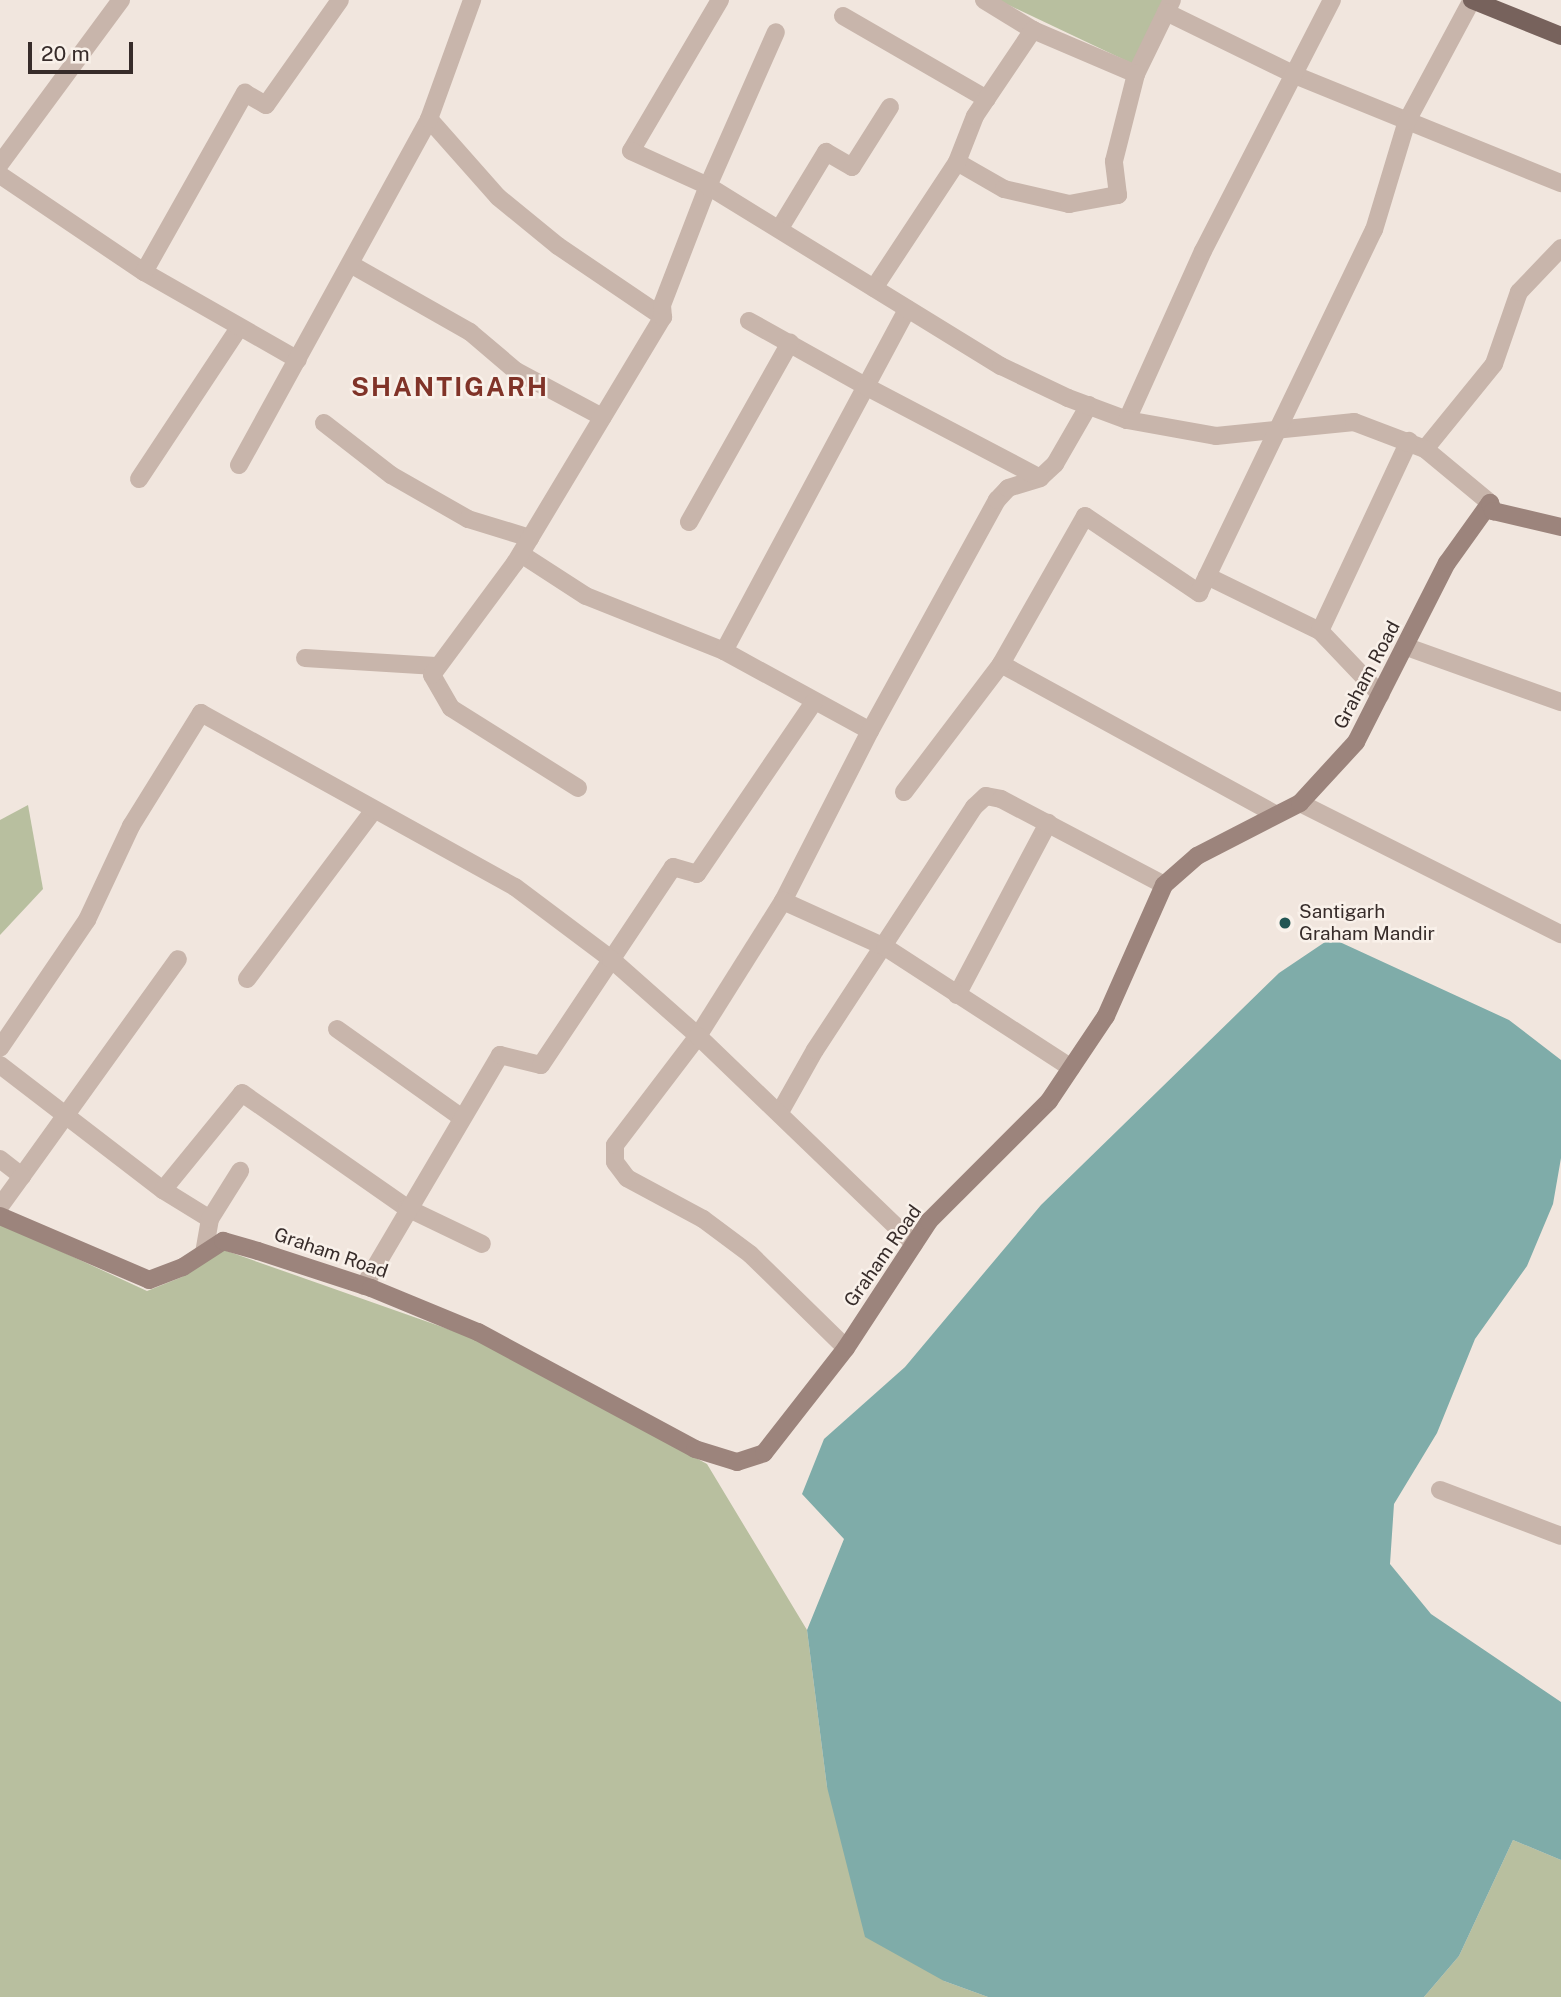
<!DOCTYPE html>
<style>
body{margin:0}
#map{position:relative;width:1561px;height:1997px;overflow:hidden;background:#f1e6de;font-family:"Public Sans",sans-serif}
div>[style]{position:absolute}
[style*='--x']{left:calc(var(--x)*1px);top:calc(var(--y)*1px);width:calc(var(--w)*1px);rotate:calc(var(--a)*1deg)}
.green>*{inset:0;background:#b8bf9f}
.water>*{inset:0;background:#7faca9}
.lane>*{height:18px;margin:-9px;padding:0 9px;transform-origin:9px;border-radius:9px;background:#c8b5ab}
.street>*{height:18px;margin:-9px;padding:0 9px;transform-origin:9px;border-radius:9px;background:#c8b5ab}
.secondary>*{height:18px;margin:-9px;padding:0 9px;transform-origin:9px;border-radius:9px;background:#9c847c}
.primary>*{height:18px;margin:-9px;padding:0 9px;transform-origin:9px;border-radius:9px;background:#77625c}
.dots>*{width:19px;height:19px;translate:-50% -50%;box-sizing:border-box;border:4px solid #f9f1ea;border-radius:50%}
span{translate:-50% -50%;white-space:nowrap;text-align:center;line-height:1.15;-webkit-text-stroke:5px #f9f1ea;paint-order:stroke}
.street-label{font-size:19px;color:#372c2a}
.poi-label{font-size:19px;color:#372c2a}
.left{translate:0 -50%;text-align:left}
.district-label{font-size:26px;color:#803328;font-weight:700;letter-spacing:2px}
.scale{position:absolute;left:28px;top:42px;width:105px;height:32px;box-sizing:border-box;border:4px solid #372c2a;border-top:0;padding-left:9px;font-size:21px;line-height:24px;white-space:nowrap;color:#372c2a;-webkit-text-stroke:5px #f9f1ea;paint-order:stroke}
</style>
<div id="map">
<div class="green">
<i style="clip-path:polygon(998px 0,1168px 0,1133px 64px)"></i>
<i style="clip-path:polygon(28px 805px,43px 889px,0 935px,0 820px)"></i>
<i style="clip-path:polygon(0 1223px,147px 1291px,182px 1277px,221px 1249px,482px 1341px,707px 1464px,807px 1630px,827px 1787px,944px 1981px,988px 1997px,0 1997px)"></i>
<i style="clip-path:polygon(1513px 1840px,1561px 1860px,1561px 1997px,1424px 1997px,1459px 1956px)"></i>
</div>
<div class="water">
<i style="clip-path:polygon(1331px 938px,1509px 1020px,1561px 1060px,1561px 1158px,1553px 1204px,1527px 1266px,1475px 1339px,1437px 1433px,1394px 1504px,1390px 1564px,1431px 1614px,1561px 1702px,1561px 1860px,1513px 1840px,1459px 1956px,1424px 1997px,988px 1997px,944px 1981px,865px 1937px,827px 1787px,807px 1630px,844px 1539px,802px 1494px,824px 1439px,905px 1367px,1041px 1205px,1279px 973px)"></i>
</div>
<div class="lane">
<i style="--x:720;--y:0;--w:175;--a:120.5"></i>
<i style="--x:631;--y:151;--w:85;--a:24.4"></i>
<i style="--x:708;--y:186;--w:168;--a:-66.2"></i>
<i style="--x:749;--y:321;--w:135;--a:29.2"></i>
<i style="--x:324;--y:423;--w:85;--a:37.8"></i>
<i style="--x:391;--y:475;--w:89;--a:29.7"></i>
<i style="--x:468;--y:519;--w:65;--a:17"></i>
<i style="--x:139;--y:479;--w:181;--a:-56.5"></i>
<i style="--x:689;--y:522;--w:206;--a:-60.6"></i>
<i style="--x:521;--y:554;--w:77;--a:32.9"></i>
<i style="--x:586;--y:596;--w:149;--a:21.7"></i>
<i style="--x:724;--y:651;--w:166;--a:28.7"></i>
<i style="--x:870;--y:731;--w:191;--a:117.1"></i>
<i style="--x:724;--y:651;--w:388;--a:-61.8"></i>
<i style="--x:305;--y:658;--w:131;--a:3.5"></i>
<i style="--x:432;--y:675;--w:38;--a:60"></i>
<i style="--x:451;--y:708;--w:150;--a:32.2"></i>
<i style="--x:870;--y:731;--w:264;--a:-61.2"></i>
<i style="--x:997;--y:500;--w:16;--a:-47"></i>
<i style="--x:1008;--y:488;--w:34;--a:-17"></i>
<i style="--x:1040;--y:478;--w:21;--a:-43"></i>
<i style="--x:1055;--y:464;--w:68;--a:-60"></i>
<i style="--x:247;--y:979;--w:210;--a:-53.1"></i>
<i style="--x:957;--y:995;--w:195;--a:-62.1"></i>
<i style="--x:337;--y:1029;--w:152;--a:35.4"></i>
<i style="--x:0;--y:1065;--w:205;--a:37.5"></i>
<i style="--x:163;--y:1190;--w:55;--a:31.7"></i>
<i style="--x:780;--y:1112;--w:71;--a:-60.6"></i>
<i style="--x:815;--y:1050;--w:290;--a:-56.8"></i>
<i style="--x:974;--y:807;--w:16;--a:-43"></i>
<i style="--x:986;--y:796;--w:15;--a:11"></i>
<i style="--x:1001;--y:799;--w:184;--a:27.8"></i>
<i style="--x:22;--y:1176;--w:267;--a:-54.3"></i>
<i style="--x:163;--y:1190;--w:125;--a:-50.8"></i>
<i style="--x:242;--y:1093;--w:201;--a:34.9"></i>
<i style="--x:407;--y:1208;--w:83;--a:25.6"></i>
<i style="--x:204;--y:1253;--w:35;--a:-80"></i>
<i style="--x:210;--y:1219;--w:57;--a:-58"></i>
<i style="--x:364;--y:1286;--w:268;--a:-59.5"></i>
<i style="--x:500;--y:1055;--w:42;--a:13.7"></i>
<i style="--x:541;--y:1065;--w:238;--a:-56.3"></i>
<i style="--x:673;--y:867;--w:25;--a:16"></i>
<i style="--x:697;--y:874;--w:208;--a:-55.8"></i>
<i style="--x:846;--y:1348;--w:134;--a:-135.6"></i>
<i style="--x:750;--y:1254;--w:59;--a:-143.3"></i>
<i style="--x:703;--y:1219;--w:86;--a:-151.7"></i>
<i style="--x:627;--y:1178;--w:20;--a:-127"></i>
<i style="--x:615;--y:1162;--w:17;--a:-90"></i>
<i style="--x:615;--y:1145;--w:137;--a:-52.7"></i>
<i style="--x:698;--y:1036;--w:160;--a:-57.8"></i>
<i style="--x:783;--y:901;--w:112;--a:24.3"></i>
<i style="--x:885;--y:947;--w:222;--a:33"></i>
<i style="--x:1440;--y:1490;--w:129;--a:20.8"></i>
</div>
<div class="street">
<i style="--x:984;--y:0;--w:57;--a:31.5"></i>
<i style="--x:1033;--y:30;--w:112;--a:23.1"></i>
<i style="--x:1136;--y:74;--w:82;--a:-64.1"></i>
<i style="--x:1166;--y:12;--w:146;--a:26"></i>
<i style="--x:1297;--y:76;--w:285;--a:22.1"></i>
<i style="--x:843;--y:16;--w:166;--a:30"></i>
<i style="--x:429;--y:119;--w:104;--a:48.5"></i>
<i style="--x:498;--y:197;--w:77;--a:39.2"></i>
<i style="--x:558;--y:246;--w:127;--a:34.1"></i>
<i style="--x:957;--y:162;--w:54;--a:29.9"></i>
<i style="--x:1004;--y:189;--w:67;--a:13"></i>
<i style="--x:1069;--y:204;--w:50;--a:-10.4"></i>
<i style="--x:1118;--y:195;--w:34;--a:-97"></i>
<i style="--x:1114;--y:161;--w:90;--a:-75.8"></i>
<i style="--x:0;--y:164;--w:204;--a:-53.6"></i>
<i style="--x:0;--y:175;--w:174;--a:34"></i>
<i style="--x:144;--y:272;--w:177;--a:29.7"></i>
<i style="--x:780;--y:228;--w:89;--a:-58.8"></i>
<i style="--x:826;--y:152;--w:30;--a:30"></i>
<i style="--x:852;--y:167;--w:71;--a:-57.7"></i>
<i style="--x:352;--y:265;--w:136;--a:29.6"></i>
<i style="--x:470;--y:332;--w:60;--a:40.3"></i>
<i style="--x:516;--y:371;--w:98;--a:28.1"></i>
<i style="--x:144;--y:272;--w:206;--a:-60.6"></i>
<i style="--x:245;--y:93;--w:24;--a:30"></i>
<i style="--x:266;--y:105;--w:128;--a:-54.8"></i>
<i style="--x:874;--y:288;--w:151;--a:-56.6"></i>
<i style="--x:957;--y:162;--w:49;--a:-68.6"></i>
<i style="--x:975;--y:116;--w:104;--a:-56"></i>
<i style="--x:867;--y:387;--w:195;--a:27.7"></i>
<i style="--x:1127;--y:420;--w:185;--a:-65.8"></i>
<i style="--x:1203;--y:251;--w:282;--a:-62.8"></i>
<i style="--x:1425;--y:449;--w:109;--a:-50.9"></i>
<i style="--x:1494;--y:364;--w:76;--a:-70.9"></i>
<i style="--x:1519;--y:292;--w:61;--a:-46.3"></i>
<i style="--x:239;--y:465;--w:395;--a:-61.2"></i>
<i style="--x:429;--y:119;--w:127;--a:-70.1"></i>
<i style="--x:1207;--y:576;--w:126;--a:26"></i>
<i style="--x:1320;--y:631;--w:88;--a:46.4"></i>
<i style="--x:1320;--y:631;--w:210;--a:-64.9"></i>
<i style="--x:1407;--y:647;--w:164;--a:19.7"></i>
<i style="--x:1001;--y:664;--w:312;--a:28.7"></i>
<i style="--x:432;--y:675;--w:139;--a:-53.5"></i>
<i style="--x:515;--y:563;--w:287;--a:-59"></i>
<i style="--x:663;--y:317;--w:12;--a:-95"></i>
<i style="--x:662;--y:305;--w:128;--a:-68.9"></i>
<i style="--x:708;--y:186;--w:344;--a:31.6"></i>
<i style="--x:1001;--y:366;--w:74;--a:25.5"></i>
<i style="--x:1068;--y:398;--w:63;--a:20.4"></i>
<i style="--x:1127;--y:420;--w:90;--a:10.2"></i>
<i style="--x:1216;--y:436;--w:139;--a:-5.8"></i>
<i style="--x:1354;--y:422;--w:76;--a:20.8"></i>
<i style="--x:1425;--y:449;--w:85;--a:39.7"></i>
<i style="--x:904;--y:792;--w:161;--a:-52.8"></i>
<i style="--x:1001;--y:664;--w:170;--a:-60.4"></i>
<i style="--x:1085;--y:516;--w:138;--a:34"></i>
<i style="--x:1199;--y:593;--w:403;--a:-64.3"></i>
<i style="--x:1374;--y:230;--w:114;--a:-73.2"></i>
<i style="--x:1407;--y:121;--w:137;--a:-61.8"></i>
<i style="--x:1300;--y:803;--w:292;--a:26.7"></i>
<i style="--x:0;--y:1048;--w:155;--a:-55.8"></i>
<i style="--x:87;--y:920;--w:104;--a:-64.9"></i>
<i style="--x:131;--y:826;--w:133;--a:-58.2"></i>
<i style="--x:201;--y:713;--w:359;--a:29"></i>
<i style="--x:515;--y:887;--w:120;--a:36.9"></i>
<i style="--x:611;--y:959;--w:116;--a:41.5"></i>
<i style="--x:698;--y:1036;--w:300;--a:43.9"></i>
<i style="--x:0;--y:1159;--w:28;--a:38"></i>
<i style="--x:22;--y:1176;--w:37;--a:126"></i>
</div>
<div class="secondary">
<i style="--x:0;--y:1216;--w:162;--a:23.2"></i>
<i style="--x:149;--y:1280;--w:36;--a:-21"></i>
<i style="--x:183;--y:1267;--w:48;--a:-33"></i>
<i style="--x:223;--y:1241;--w:36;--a:16"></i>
<i style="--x:258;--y:1251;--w:119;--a:18.1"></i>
<i style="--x:371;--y:1288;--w:116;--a:22.4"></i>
<i style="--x:478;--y:1332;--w:247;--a:28.3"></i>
<i style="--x:695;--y:1449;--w:44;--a:17.2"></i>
<i style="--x:737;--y:1462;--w:28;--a:-18"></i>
<i style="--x:764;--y:1453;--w:133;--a:-52"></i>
<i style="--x:846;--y:1348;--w:152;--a:-56.8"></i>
<i style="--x:929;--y:1221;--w:170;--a:-45"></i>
<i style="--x:1049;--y:1101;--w:102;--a:-56.2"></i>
<i style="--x:1106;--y:1016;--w:143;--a:-66.1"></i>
<i style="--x:1164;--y:885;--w:44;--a:-41.3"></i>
<i style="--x:1197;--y:856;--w:116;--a:-27.2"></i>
<i style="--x:1300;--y:803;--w:83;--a:-47.4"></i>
<i style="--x:1356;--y:742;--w:201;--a:-63.1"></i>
<i style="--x:1447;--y:563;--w:74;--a:-54.4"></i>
<i style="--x:1490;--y:503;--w:9;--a:69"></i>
<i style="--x:1493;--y:511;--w:70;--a:13.2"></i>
</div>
<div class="primary">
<i style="--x:1472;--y:0;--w:96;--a:22"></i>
</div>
<div class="dots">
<i style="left:1285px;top:923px;background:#225553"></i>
</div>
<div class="street-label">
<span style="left:1367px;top:675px;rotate:-62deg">Graham Road</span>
<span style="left:331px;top:1253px;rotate:19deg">Graham Road</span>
<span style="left:883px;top:1256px;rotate:-55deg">Graham Road</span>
</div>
<div class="poi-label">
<span class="left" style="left:1299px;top:923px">Santigarh<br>Graham Mandir</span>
</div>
<div class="district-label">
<span style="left:450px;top:387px">SHANTIGARH</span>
</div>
<div class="scale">20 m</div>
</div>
